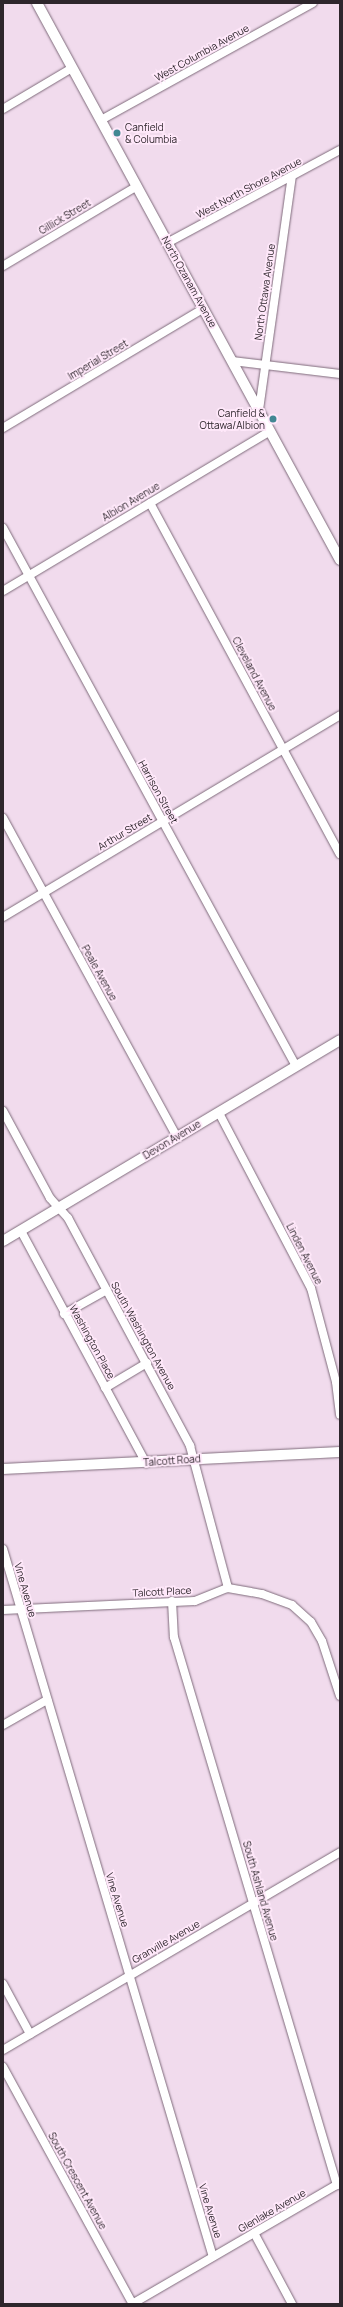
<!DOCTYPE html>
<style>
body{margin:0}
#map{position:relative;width:343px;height:2307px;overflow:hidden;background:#f1dbed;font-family:Manrope,sans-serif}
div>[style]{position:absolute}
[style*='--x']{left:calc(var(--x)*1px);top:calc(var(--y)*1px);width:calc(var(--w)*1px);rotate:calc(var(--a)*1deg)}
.roads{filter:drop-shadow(0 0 1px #7f6b7b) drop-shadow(0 0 1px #7f6b7b)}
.minor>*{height:8px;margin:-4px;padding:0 4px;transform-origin:4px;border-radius:4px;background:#fff}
.tertiary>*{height:10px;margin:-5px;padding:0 5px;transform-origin:5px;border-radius:5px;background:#fff}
.dots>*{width:11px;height:11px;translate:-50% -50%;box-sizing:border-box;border:2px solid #ffe8fa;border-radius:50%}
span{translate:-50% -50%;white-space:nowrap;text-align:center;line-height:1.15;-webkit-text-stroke:3.5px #ffe8fa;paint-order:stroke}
.street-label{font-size:10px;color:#2e262c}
.poi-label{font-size:10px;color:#2e262c}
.left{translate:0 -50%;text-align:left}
.right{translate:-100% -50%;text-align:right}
.frame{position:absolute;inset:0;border:4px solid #2e262c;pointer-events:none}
</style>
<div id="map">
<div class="roads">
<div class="minor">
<i style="--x:3;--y:109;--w:80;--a:-30.7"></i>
<i style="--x:101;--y:120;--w:242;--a:-28.9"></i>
<i style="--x:167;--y:243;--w:196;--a:-28.3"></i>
<i style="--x:3;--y:266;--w:156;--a:-30.8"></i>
<i style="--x:232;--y:361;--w:109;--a:6.9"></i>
<i style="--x:259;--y:410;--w:236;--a:-82"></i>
<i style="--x:3;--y:428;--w:233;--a:-30.8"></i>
<i style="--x:150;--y:503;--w:399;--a:61.6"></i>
<i style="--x:3;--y:528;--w:613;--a:61.43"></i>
<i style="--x:3;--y:591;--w:311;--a:-30.9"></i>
<i style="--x:3;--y:818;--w:363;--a:61.4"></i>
<i style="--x:3;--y:917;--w:393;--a:-30.9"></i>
<i style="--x:3;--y:1111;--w:99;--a:61.6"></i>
<i style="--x:50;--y:1198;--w:27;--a:48"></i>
<i style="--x:68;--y:1218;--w:259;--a:61.8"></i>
<i style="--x:190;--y:1446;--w:147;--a:75"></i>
<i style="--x:219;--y:1113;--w:198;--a:62.3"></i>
<i style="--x:311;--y:1288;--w:97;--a:75.1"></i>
<i style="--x:336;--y:1382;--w:33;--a:83"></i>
<i style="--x:21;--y:1231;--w:264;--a:61.7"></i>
<i style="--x:64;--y:1314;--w:49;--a:-29.2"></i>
<i style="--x:105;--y:1388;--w:49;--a:-30.8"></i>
<i style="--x:3;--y:1549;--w:738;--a:73.48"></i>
<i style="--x:172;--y:1601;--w:36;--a:87"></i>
<i style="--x:174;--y:1637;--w:572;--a:73.44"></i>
<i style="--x:3;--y:1610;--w:192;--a:-2.7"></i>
<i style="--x:195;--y:1601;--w:35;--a:-22"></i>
<i style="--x:228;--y:1588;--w:35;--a:10"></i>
<i style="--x:262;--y:1594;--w:32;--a:20"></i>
<i style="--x:292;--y:1605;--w:25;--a:42"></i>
<i style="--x:311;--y:1622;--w:22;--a:60"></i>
<i style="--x:322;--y:1641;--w:58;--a:71.9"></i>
<i style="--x:3;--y:1725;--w:51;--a:-29.6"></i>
<i style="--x:3;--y:1984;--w:57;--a:61.6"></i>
<i style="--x:3;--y:2050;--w:391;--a:-30.4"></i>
<i style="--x:3;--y:2067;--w:270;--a:61.3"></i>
<i style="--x:254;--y:2233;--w:81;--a:61.8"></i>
<i style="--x:132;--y:2304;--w:241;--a:-30.2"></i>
</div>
<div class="tertiary">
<i style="--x:37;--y:3;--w:634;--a:61.45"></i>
<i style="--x:3;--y:1241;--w:392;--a:-30.8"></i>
<i style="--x:3;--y:1469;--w:337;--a:-2.9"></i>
</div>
</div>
<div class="dots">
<i style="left:117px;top:133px;background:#428793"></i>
<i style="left:273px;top:419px;background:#428793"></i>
</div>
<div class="street-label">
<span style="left:202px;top:53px;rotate:-29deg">West Columbia Avenue</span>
<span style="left:249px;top:188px;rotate:-28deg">West North Shore Avenue</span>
<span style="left:65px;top:217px;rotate:-31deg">Gillick Street</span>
<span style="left:189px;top:282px;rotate:61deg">North Ozanam Avenue</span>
<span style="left:265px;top:292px;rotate:-82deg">North Ottawa Avenue</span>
<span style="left:98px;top:360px;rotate:-31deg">Imperial Street</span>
<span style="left:131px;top:502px;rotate:-31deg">Albion Avenue</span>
<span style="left:254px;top:674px;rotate:62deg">Cleveland Avenue</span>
<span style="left:158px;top:792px;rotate:61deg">Harrison Street</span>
<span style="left:125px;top:832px;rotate:-31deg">Arthur Street</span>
<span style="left:99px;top:973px;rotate:61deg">Peale Avenue</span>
<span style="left:172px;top:1140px;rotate:-31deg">Devon Avenue</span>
<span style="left:304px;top:1254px;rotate:63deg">Linden Avenue</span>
<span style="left:143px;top:1336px;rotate:61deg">South Washington Avenue</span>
<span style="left:92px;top:1342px;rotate:61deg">Washington Place</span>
<span style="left:172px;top:1461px;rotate:-4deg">Talcott Road</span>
<span style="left:25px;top:1590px;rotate:74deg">Vine Avenue</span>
<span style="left:162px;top:1592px;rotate:-3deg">Talcott Place</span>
<span style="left:260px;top:1891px;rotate:74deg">South Ashland Avenue</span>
<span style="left:117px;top:1900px;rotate:73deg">Vine Avenue</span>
<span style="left:166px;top:1942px;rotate:-30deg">Granville Avenue</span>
<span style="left:77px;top:2181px;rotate:61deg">South Crescent Avenue</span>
<span style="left:210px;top:2211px;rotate:73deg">Vine Avenue</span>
<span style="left:272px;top:2211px;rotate:-30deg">Glenlake Avenue</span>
</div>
<div class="poi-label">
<span class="left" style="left:125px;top:133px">Canfield<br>&amp; Columbia</span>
<span class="right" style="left:265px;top:419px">Canfield &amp;<br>Ottawa/Albion</span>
</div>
<div class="frame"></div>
</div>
